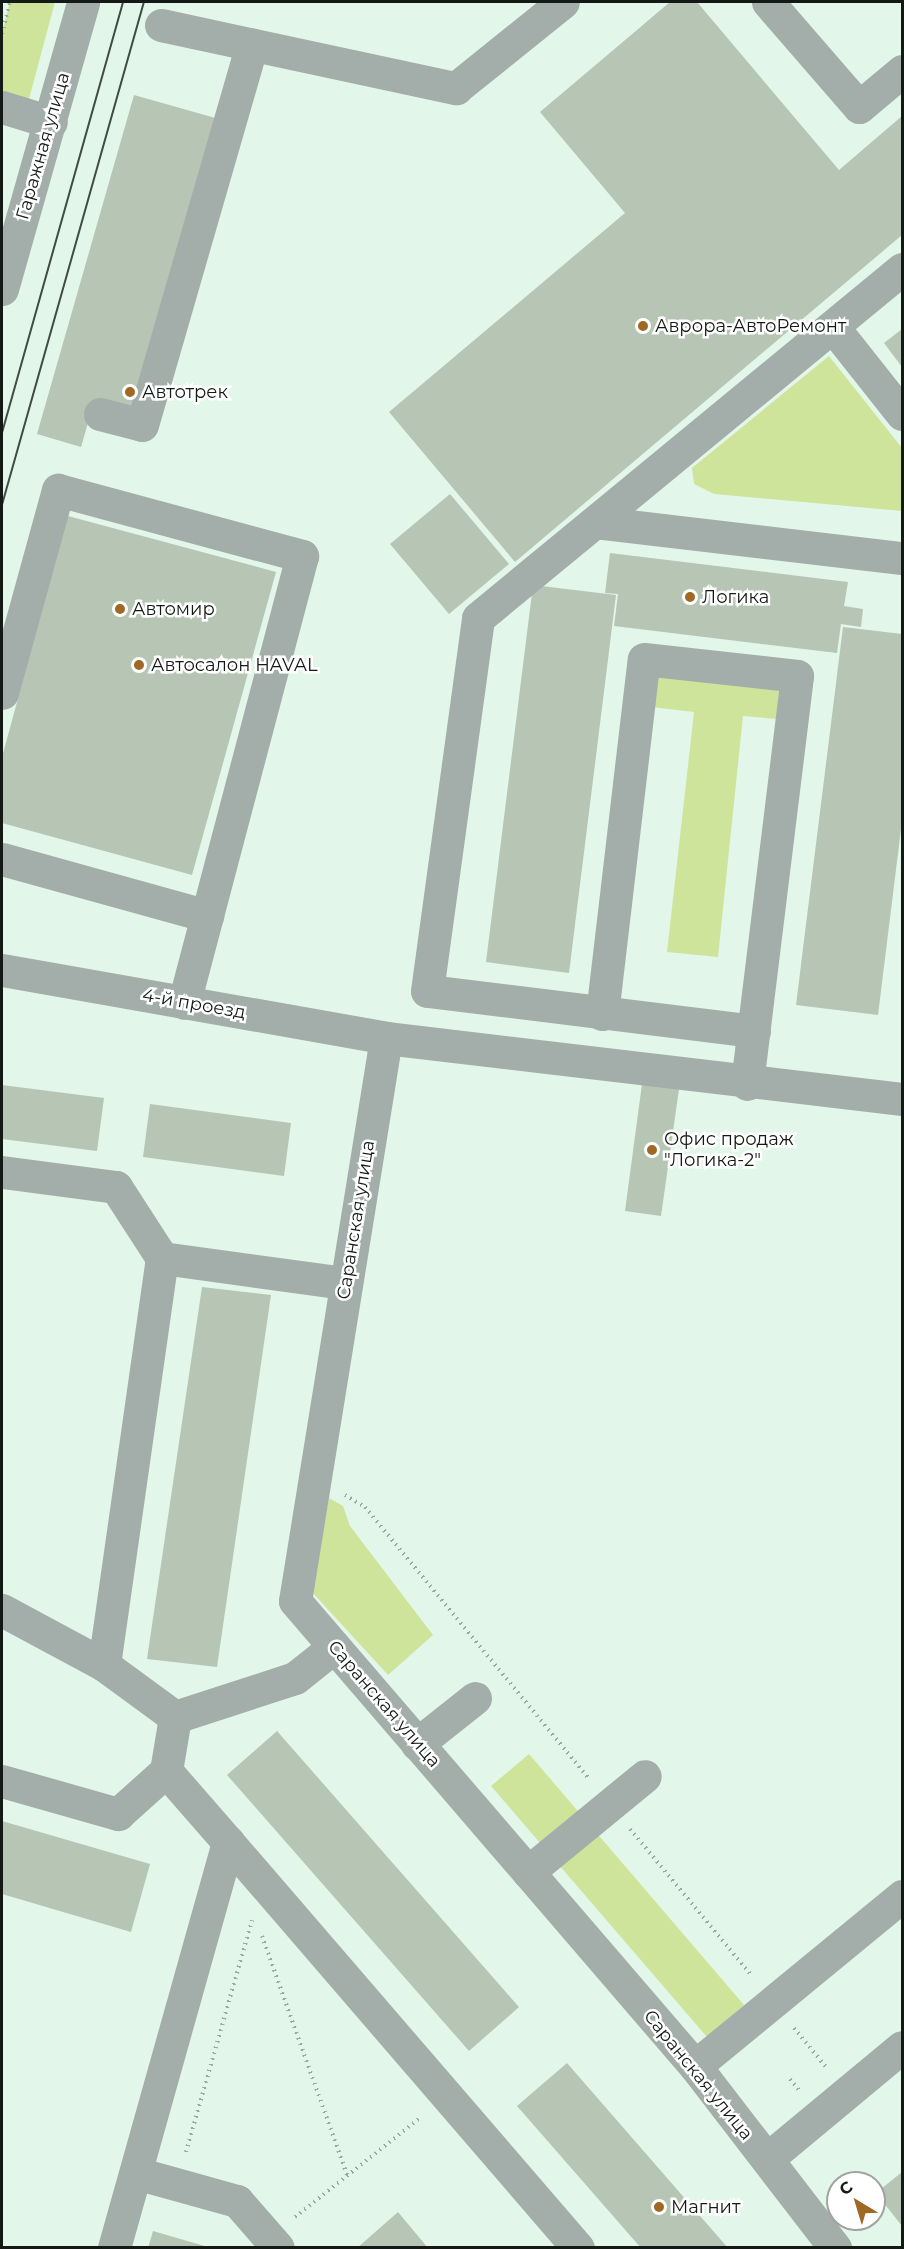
<!DOCTYPE html>
<meta charset="utf-8">
<style>
body{margin:0}
#map{position:relative;width:904px;height:2249px;overflow:hidden;background:#e2f7ea;font-family:Montserrat,sans-serif}
div>[style]{position:absolute}
[style*='--x']{left:calc(var(--x)*1px);top:calc(var(--y)*1px);width:calc(var(--w)*1px);rotate:calc(var(--a)*1deg)}
.green>*{inset:0;background:#cee49b}
.building>*{inset:0;background:#b7c5b4}
.path>*{height:4px;margin-top:-2px;transform-origin:0;background:repeating-linear-gradient(90deg,#99a99f 0 1.5px,transparent 0 6px)}
.minor>*{height:33px;margin:-16.5px;padding:0 16.5px;transform-origin:16.5px;border-radius:16.5px;background:#a3adaa}
.tram>*{height:1.5px;margin:-0.75px;padding:0 0.75px;transform-origin:0.75px;border-radius:0.75px;background:#414b45}
.dots>*{width:16px;height:16px;translate:-50% -50%;box-sizing:border-box;border:3px solid #fff;border-radius:50%}
span{translate:-50% -50%;white-space:nowrap;text-align:center;line-height:1.15;-webkit-text-stroke:5px #fff;paint-order:stroke}
.street-label{font-size:18px;color:#131a15}
.poi-label{font-size:18px;color:#131a15}
.left{translate:0 -50%;text-align:left}
.frame{position:absolute;inset:0;border:3px solid #131a15;pointer-events:none}
.north{position:absolute;left:826px;top:2171px;width:60px;height:60px;box-sizing:border-box;background:#fff;border:2px solid #a1a3a1;border-radius:50%;rotate:322deg;font-size:16px;font-weight:700;line-height:24px;text-align:center;color:#131a15}
.north::after{content:'';display:block;margin:auto;width:21px;height:27px;background:#9f6824;clip-path:polygon(50% 0,100% 100%,50% 72%,0 100%)}
</style>
<div id="map">
<div class="green">
<i style="clip-path:polygon(10px 2px,55px 2px,29px 99px,2px 102px,2px 33px)"></i>
<i style="clip-path:polygon(829px 356px,902px 448px,902px 511px,714px 494px,694px 484px,692px 468px)"></i>
<i style="clip-path:polygon(649px 669px,780px 677px,777px 719px,743px 716px,718px 957px,667px 952px,694px 712px,651px 707px)"></i>
<i style="clip-path:polygon(329px 1498px,343px 1506px,350px 1526px,433px 1635px,388px 1675px,312px 1592px)"></i>
<i style="clip-path:polygon(529px 1754px,744px 2005px,707px 2037px,491px 1786px)"></i>
</div>
<div class="building">
<i style="clip-path:polygon(670px 2px,697px 2px,839px 170px,902px 116px,902px 235px,515px 562px,389px 412px,625px 213px,540px 112px)"></i>
<i style="clip-path:polygon(134px 95px,226px 121px,142px 412px,95px 399px,81px 447px,37px 434px)"></i>
<i style="clip-path:polygon(902px 329px,902px 367px,884px 343px)"></i>
<i style="clip-path:polygon(450px 494px,509px 564px,449px 614px,390px 544px)"></i>
<i style="clip-path:polygon(68px 516px,276px 572px,192px 875px,2px 823px,2px 757px)"></i>
<i style="clip-path:polygon(610px 553px,848px 582px,844px 606px,863px 609px,861px 627px,841px 624px,837px 653px,614px 626px,618px 594px,605px 593px)"></i>
<i style="clip-path:polygon(533px 585px,616px 595px,569px 973px,486px 962px)"></i>
<i style="clip-path:polygon(843px 627px,902px 634px,902px 821px,878px 1015px,796px 1005px)"></i>
<i style="clip-path:polygon(642px 1084px,679px 1089px,661px 1216px,625px 1211px)"></i>
<i style="clip-path:polygon(2px 1085px,104px 1098px,97px 1151px,2px 1139px)"></i>
<i style="clip-path:polygon(150px 1104px,291px 1123px,284px 1176px,143px 1157px)"></i>
<i style="clip-path:polygon(202px 1287px,271px 1295px,217px 1667px,147px 1659px)"></i>
<i style="clip-path:polygon(277px 1731px,519px 2007px,469px 2051px,227px 1775px)"></i>
<i style="clip-path:polygon(2px 1821px,150px 1864px,131px 1932px,2px 1894px)"></i>
<i style="clip-path:polygon(567px 2063px,728px 2248px,641px 2248px,517px 2106px)"></i>
<i style="clip-path:polygon(902px 2172px,902px 2226px,876px 2193px)"></i>
<i style="clip-path:polygon(398px 2212px,428px 2248px,357px 2248px)"></i>
<i style="clip-path:polygon(153px 2231px,208px 2247px,208px 2248px,148px 2248px)"></i>
</div>
<div class="path">
<i style="--x:2;--y:34;--w:33;--a:-76"></i>
<i style="--x:345;--y:1495;--w:23;--a:31"></i>
<i style="--x:365;--y:1507;--w:352;--a:50.5"></i>
<i style="--x:630;--y:1829;--w:191;--a:50.3"></i>
<i style="--x:262;--y:1936;--w:254;--a:70.4"></i>
<i style="--x:794;--y:2028;--w:50;--a:50.6"></i>
<i style="--x:790;--y:2079;--w:14;--a:51"></i>
<i style="--x:186;--y:2152;--w:241;--a:-74.1"></i>
<i style="--x:295;--y:2217;--w:161;--a:-38.4"></i>
</div>
<div class="minor">
<i style="--x:768;--y:2;--w:139;--a:49.1"></i>
<i style="--x:859;--y:107;--w:56;--a:-39.9"></i>
<i style="--x:161;--y:25;--w:302;--a:12.1"></i>
<i style="--x:456;--y:88;--w:137;--a:-38.8"></i>
<i style="--x:2;--y:107;--w:51;--a:17"></i>
<i style="--x:2;--y:289;--w:298;--a:-74.2"></i>
<i style="--x:833;--y:327;--w:111;--a:51.6"></i>
<i style="--x:100;--y:414;--w:43;--a:14.7"></i>
<i style="--x:142;--y:425;--w:396;--a:-73.9"></i>
<i style="--x:595;--y:522;--w:309;--a:6.7"></i>
<i style="--x:2;--y:693;--w:211;--a:-74.6"></i>
<i style="--x:58;--y:490;--w:253;--a:15.1"></i>
<i style="--x:302;--y:556;--w:462;--a:104.8"></i>
<i style="--x:2;--y:859;--w:213;--a:15.5"></i>
<i style="--x:2;--y:970;--w:390;--a:10"></i>
<i style="--x:386;--y:1038;--w:520;--a:6.74"></i>
<i style="--x:602;--y:1014;--w:357;--a:-83.3"></i>
<i style="--x:644;--y:659;--w:154;--a:6.3"></i>
<i style="--x:797;--y:676;--w:411;--a:97"></i>
<i style="--x:754;--y:1031;--w:329;--a:-173"></i>
<i style="--x:427;--y:991;--w:376;--a:-82.2"></i>
<i style="--x:478;--y:618;--w:549;--a:-39.46"></i>
<i style="--x:386;--y:1038;--w:570;--a:99.18"></i>
<i style="--x:295;--y:1601;--w:613;--a:49.3"></i>
<i style="--x:695;--y:2066;--w:230;--a:52.4"></i>
<i style="--x:2;--y:1172;--w:115;--a:7.5"></i>
<i style="--x:116;--y:1187;--w:85;--a:57.1"></i>
<i style="--x:2;--y:1610;--w:116;--a:28.3"></i>
<i style="--x:104;--y:1665;--w:88;--a:36.2"></i>
<i style="--x:175;--y:1717;--w:126;--a:-18"></i>
<i style="--x:295;--y:1678;--w:50;--a:-38.5"></i>
<i style="--x:104;--y:1665;--w:411;--a:-81.9"></i>
<i style="--x:162;--y:1258;--w:185;--a:7.8"></i>
<i style="--x:417;--y:1744;--w:74;--a:-38.4"></i>
<i style="--x:2;--y:1781;--w:121;--a:15.9"></i>
<i style="--x:118;--y:1814;--w:64;--a:-41.9"></i>
<i style="--x:228;--y:1842;--w:536;--a:49.24"></i>
<i style="--x:528;--y:1872;--w:151;--a:-39.4"></i>
<i style="--x:695;--y:2066;--w:268;--a:-39.4"></i>
<i style="--x:767;--y:2159;--w:175;--a:-39.7"></i>
<i style="--x:136;--y:2173;--w:105;--a:15.5"></i>
<i style="--x:237;--y:2201;--w:62;--a:48.9"></i>
<i style="--x:114;--y:2248;--w:422;--a:-74.3"></i>
<i style="--x:228;--y:1842;--w:94;--a:-131.1"></i>
<i style="--x:166;--y:1771;--w:55;--a:-80.5"></i>
</div>
<div class="tram">
<i style="--x:2;--y:433;--w:448;--a:-74.3"></i>
<i style="--x:2;--y:505;--w:523;--a:-74.24"></i>
</div>
<div class="dots">
<i style="left:643px;top:326px;background:#9f6824"></i>
<i style="left:130px;top:392px;background:#9f6824"></i>
<i style="left:690px;top:597px;background:#9f6824"></i>
<i style="left:120px;top:609px;background:#9f6824"></i>
<i style="left:139px;top:665px;background:#9f6824"></i>
<i style="left:652px;top:1150px;background:#9f6824"></i>
<i style="left:659px;top:2207px;background:#9f6824"></i>
</div>
<div class="street-label">
<span style="left:43px;top:146px;rotate:-74deg">Гаражная улица</span>
<span style="left:194px;top:1004px;rotate:10deg">4-й проезд</span>
<span style="left:356px;top:1220px;rotate:-81deg">Саранская улица</span>
<span style="left:384px;top:1704px;rotate:49deg">Саранская улица</span>
<span style="left:698px;top:2075px;rotate:51deg">Саранская улица</span>
</div>
<div class="poi-label">
<span class="left" style="left:655px;top:326px">Аврора-АвтоРемонт</span>
<span class="left" style="left:142px;top:392px">Автотрек</span>
<span class="left" style="left:702px;top:597px">Логика</span>
<span class="left" style="left:132px;top:609px">Автомир</span>
<span class="left" style="left:151px;top:665px">Автосалон HAVAL</span>
<span class="left" style="left:664px;top:1150px">Офис продаж<br>"Логика-2"</span>
<span class="left" style="left:671px;top:2207px">Магнит</span>
</div>
<div class="frame"></div>
<div class="north">С</div>
</div>
